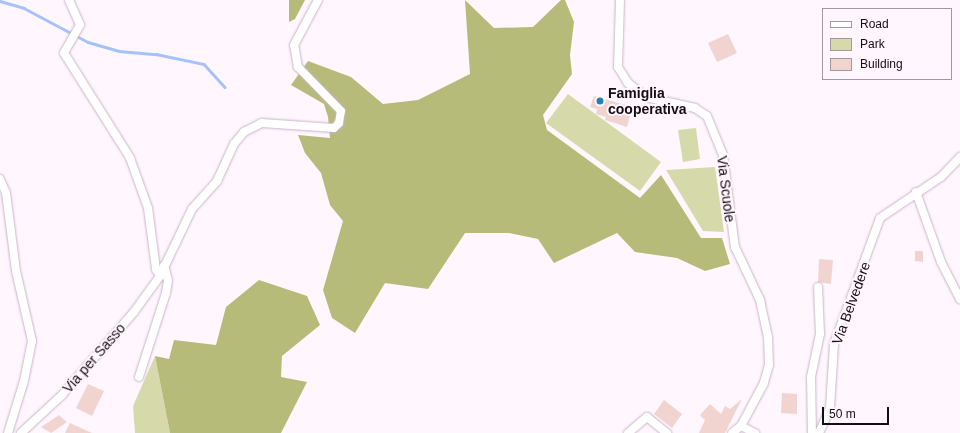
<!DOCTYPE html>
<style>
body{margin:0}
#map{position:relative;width:960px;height:433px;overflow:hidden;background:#fff6fe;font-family:Arial,sans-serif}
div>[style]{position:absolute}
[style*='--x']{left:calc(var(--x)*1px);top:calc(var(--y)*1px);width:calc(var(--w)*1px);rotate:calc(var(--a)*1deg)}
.green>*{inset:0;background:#d6daab}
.forest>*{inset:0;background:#b7bb79}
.stream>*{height:2.5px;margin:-1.25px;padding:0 1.25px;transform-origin:1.25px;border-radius:1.25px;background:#a6c2fb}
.building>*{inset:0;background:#f1d4cf}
.roads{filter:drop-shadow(0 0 1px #c9b5c7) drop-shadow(0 0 1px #c9b5c7)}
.street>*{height:8px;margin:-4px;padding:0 4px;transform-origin:4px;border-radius:4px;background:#fff}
.dots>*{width:11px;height:11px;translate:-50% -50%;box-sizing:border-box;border:2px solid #fff6fe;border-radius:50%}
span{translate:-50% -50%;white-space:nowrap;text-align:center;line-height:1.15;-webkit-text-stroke:4px #fff6fe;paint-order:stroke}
.poi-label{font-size:14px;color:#140e14;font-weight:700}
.left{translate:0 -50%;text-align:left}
.street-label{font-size:14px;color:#140e14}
.legend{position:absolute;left:822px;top:8px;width:130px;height:72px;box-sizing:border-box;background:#fff6fe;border:1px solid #a199a0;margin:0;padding:5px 7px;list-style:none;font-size:12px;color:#140e14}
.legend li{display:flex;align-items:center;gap:8px;height:20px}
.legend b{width:20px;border:1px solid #a199a0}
.scale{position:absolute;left:822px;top:407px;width:67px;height:18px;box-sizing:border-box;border:2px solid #140e14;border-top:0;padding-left:5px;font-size:12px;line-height:14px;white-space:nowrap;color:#140e14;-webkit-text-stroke:3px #fff6fe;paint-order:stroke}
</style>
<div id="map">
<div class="green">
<i style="clip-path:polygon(568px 94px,661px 162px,640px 191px,546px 123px)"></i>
<i style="clip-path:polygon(696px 128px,700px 159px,683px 162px,678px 130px)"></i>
<i style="clip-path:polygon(715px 167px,724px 232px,703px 231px,666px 170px)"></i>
<i style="clip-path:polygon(155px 356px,170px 433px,135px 433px,133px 406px)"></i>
</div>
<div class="forest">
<i style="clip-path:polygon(289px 0,305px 0,295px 19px,289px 22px)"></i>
<i style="clip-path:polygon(465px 0,494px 28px,533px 27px,561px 0,565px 0,574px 22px,570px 55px,572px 74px,543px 115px,547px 130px,640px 198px,661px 175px,701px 238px,722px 238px,730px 264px,705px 271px,677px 258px,635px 252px,617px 233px,554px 263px,538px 239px,509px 233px,465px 233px,428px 289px,385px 283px,355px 333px,332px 318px,323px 290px,343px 221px,330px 205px,321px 173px,305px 153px,298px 135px,330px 138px,328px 117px,324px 104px,291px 85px,308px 61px,351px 77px,383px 104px,418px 100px,470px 74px)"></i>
<i style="clip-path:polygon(259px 280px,307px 296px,320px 325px,282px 356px,281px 377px,307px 382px,281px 433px,170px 433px,155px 356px,169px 359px,174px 340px,216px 345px,226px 307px)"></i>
</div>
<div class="stream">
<i style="--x:0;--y:1;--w:25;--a:16"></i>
<i style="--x:24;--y:8;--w:72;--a:28"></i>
<i style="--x:88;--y:42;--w:32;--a:16"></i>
<i style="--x:119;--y:51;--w:37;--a:5"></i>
<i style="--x:156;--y:54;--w:49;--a:11.8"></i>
<i style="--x:204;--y:64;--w:31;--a:48"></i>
</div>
<div class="building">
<i style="clip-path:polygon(728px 34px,737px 53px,717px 62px,708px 43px)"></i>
<i style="clip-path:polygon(594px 96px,629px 106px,627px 112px,631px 112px,627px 127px,605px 120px,606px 117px,596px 114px,597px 109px,590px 107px)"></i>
<i style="clip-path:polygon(915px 251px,923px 251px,923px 262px,915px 261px)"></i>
<i style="clip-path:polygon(819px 259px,833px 260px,831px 284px,818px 282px)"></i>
<i style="clip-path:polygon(88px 384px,104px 391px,92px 416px,76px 408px)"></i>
<i style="clip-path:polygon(782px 393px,797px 394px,797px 414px,781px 413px)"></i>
<i style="clip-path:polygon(742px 399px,725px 433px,699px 433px,705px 420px,700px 415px,710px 404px,721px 414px,725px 406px,730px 409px)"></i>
<i style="clip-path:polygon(664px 400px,682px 414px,672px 428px,654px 414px)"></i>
<i style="clip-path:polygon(59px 415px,67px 422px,51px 433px,41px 427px)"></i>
<i style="clip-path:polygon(70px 423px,92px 433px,65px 433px)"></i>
</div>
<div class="roads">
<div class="street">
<i style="--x:69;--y:0;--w:27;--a:66"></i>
<i style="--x:80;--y:25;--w:32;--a:120"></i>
<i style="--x:64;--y:53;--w:124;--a:57.8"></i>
<i style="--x:130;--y:158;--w:53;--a:70.2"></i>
<i style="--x:148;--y:208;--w:62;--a:82.5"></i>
<i style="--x:156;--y:269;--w:8;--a:60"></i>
<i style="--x:620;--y:0;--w:67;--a:91.7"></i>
<i style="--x:618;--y:67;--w:19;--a:58"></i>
<i style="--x:628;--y:83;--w:23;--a:38"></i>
<i style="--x:646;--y:97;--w:50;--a:12.7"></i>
<i style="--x:695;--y:108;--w:14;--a:34"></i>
<i style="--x:707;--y:116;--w:42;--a:67.7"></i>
<i style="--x:723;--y:155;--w:93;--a:82.6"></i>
<i style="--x:735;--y:247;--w:59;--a:64.7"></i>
<i style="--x:760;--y:300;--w:38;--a:78"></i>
<i style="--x:768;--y:337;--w:28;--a:88"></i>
<i style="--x:769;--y:365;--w:19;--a:106"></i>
<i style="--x:764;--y:383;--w:49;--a:118.1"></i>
<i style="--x:741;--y:426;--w:11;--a:142"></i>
<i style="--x:0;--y:179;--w:15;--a:67"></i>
<i style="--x:6;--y:193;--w:79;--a:82.7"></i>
<i style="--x:16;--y:271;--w:72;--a:77.1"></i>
<i style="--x:32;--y:341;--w:41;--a:101.3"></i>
<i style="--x:24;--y:381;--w:54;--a:107.1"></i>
<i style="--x:916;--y:192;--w:74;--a:70.3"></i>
<i style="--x:941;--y:262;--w:42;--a:62.8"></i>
<i style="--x:139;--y:377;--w:88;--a:-72.2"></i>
<i style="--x:166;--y:293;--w:12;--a:-81"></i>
<i style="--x:168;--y:281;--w:16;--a:-104"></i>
<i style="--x:741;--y:426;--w:16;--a:27"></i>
<i style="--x:21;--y:433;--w:56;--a:-42.8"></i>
<i style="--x:62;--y:395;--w:110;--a:-49.1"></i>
<i style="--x:134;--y:312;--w:44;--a:-54.2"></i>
<i style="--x:160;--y:276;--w:74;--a:-64.5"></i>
<i style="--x:192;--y:209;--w:38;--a:-48"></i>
<i style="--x:217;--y:181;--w:41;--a:-65.3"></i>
<i style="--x:234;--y:144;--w:16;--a:-50"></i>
<i style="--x:244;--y:132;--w:20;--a:-27"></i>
<i style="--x:262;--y:123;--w:72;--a:4"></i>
<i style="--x:334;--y:128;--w:7;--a:-45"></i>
<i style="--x:339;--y:123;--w:12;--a:-81"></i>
<i style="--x:341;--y:111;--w:62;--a:-134.3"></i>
<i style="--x:298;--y:67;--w:22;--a:-100"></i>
<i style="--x:294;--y:45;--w:51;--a:-61.9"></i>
<i style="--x:628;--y:433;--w:25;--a:-40"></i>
<i style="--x:647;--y:417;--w:26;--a:39"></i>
<i style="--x:812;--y:433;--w:56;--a:-91"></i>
<i style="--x:811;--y:377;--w:44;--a:-78.2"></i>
<i style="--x:820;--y:334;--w:47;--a:-92.4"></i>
<i style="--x:819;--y:433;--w:27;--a:-66"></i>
<i style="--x:830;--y:408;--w:64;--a:-86.4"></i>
<i style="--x:834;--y:344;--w:134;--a:-69.9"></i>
<i style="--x:880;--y:218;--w:73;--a:-33.9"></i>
<i style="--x:941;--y:177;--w:28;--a:-46"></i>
</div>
</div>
<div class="dots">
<i style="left:600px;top:101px;background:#1c86ae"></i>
</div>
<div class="poi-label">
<span class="left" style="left:608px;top:101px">Famiglia<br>cooperativa</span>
</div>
<div class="street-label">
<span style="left:726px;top:189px;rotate:83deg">Via Scuole</span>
<span style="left:851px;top:303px;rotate:-70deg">Via Belvedere</span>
<span style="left:94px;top:358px;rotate:-49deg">Via per Sasso</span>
</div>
<ul class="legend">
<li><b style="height:5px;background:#fff"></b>Road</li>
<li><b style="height:11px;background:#d6daab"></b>Park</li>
<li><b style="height:11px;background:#f1d4cf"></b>Building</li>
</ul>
<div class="scale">50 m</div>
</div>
